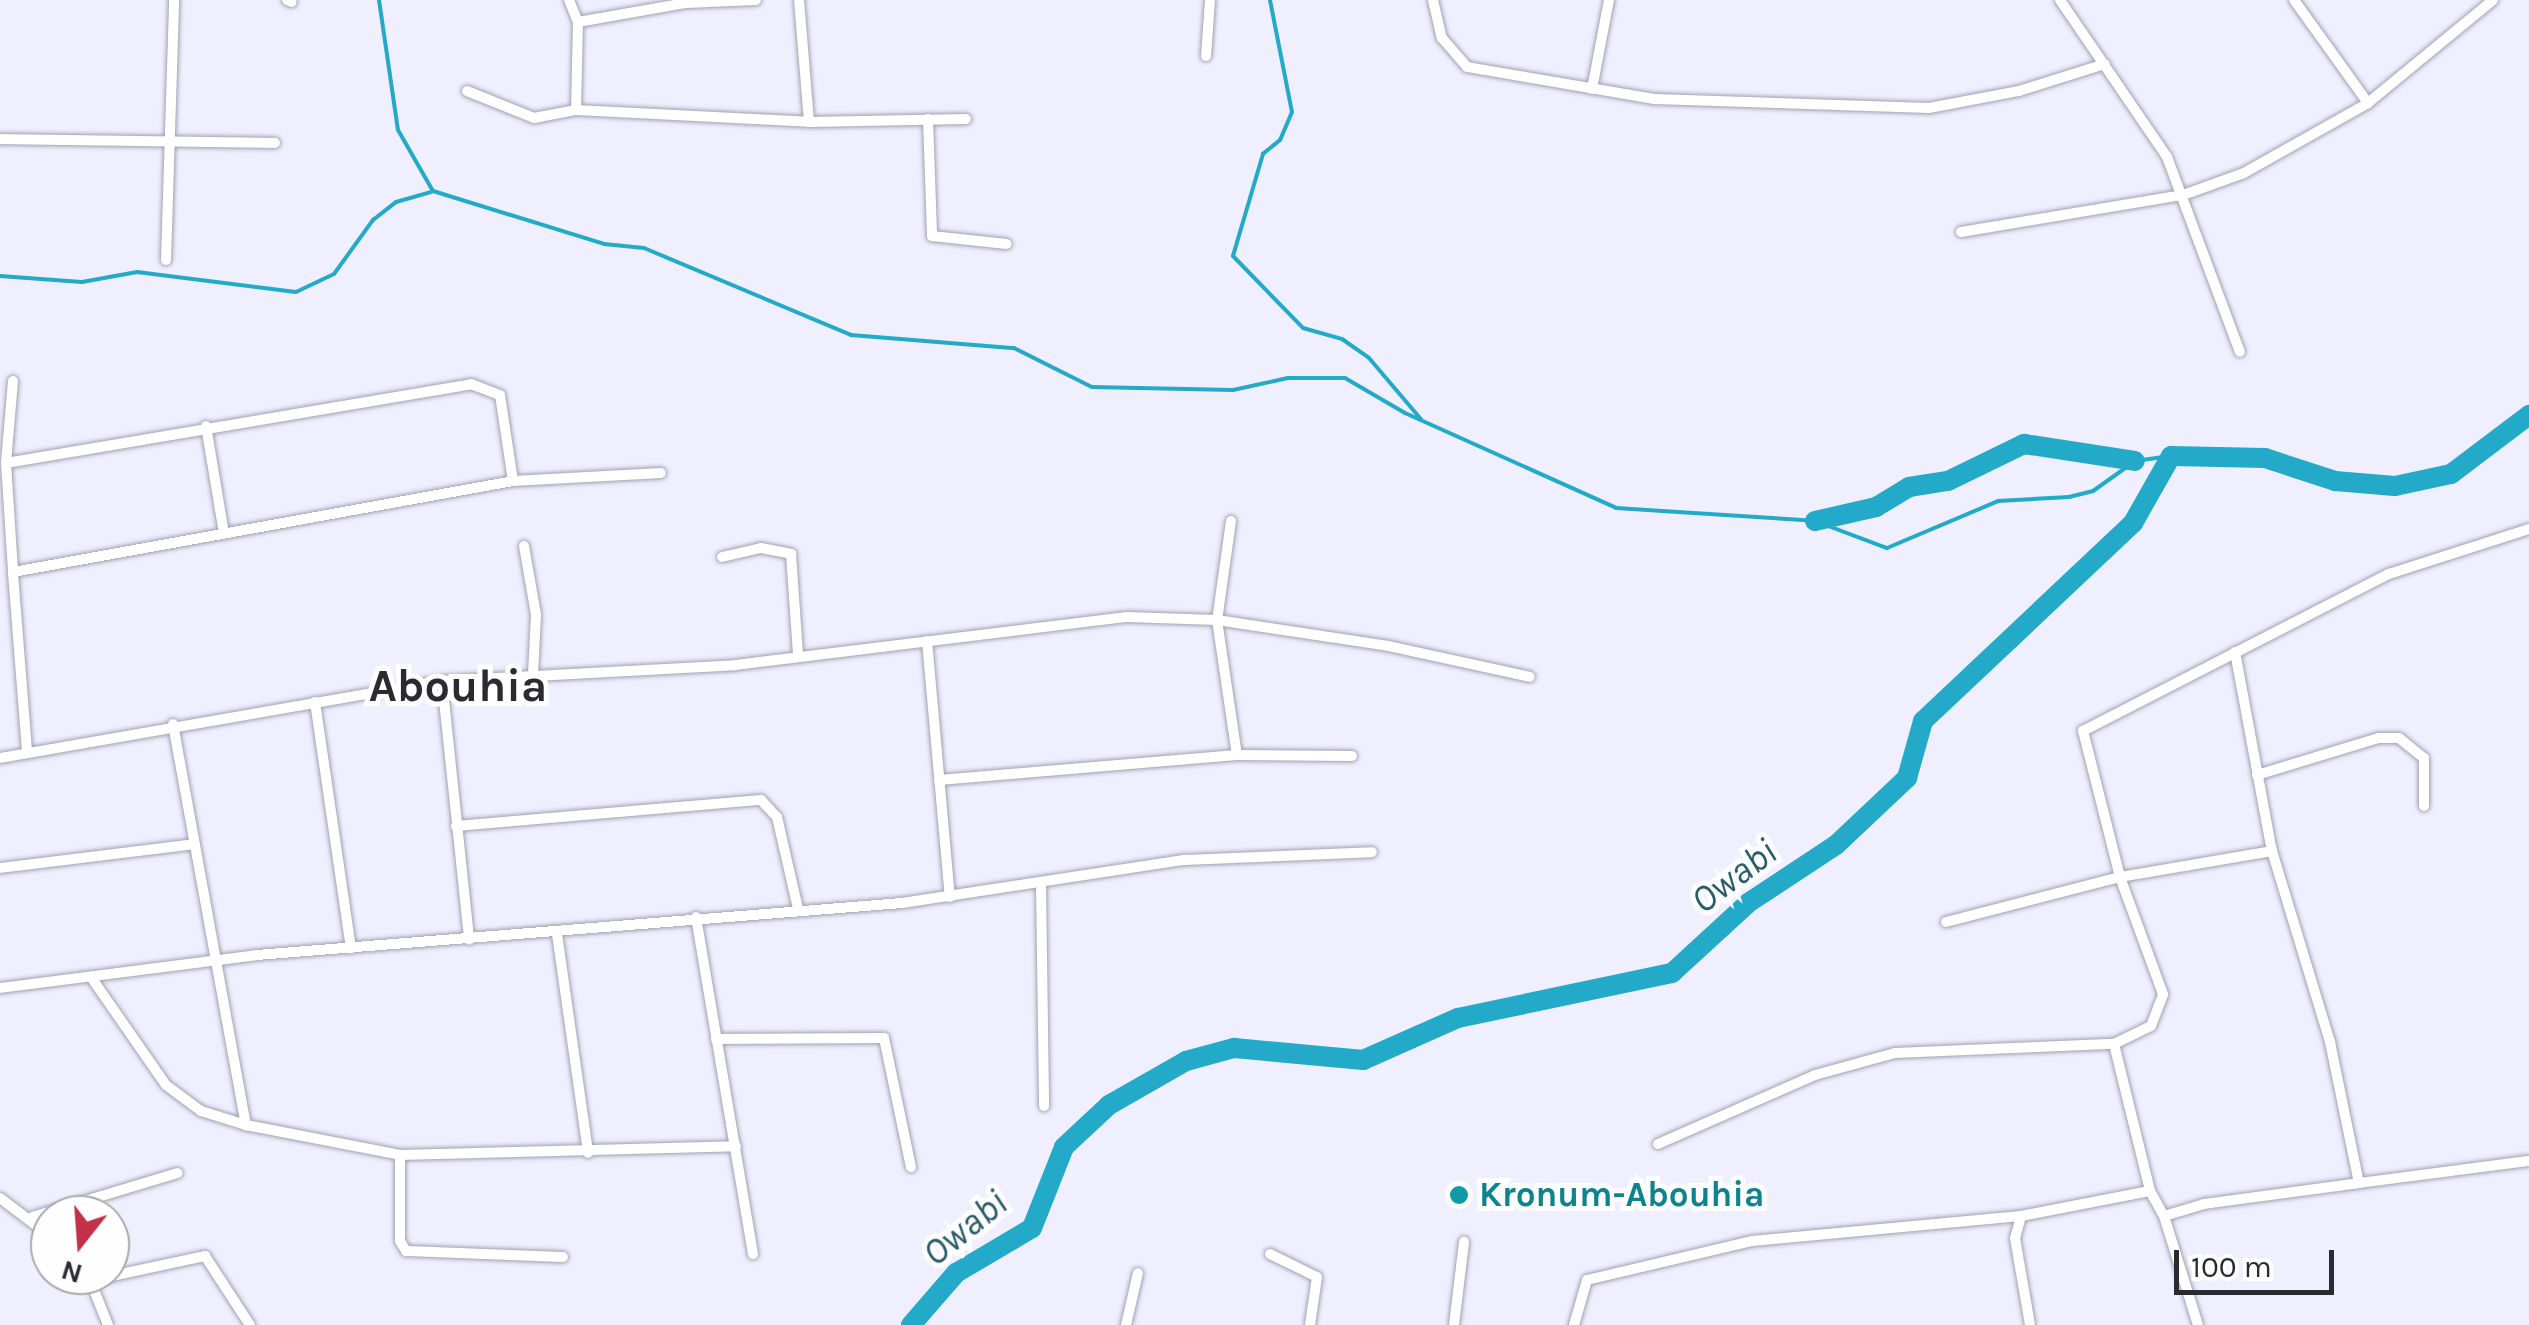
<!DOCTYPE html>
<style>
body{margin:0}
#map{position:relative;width:2529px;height:1325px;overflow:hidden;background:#f0efff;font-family:Karla,sans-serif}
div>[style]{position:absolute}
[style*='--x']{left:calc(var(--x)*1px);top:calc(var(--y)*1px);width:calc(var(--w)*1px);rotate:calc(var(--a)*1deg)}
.stream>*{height:4px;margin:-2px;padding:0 2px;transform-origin:2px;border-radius:2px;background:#23aac8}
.river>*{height:20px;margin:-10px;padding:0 10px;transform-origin:10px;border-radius:10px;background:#23aac8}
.roads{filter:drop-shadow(0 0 2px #a3a1b0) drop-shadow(0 0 2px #a3a1b0)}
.minor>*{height:10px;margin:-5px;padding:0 5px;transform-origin:5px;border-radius:5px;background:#fff}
.dots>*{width:28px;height:28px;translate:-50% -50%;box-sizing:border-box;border:5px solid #fefefe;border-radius:50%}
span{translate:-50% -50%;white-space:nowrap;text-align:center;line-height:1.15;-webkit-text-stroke:10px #fefefe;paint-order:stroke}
.culture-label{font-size:35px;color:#0d838f;font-weight:700}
.left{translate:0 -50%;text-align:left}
.water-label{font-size:38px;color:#2a5d6a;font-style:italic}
.district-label{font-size:45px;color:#2b2a30;font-weight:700}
.north{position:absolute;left:30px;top:1195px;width:100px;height:100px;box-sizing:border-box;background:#fefefe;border:2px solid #aaa9ac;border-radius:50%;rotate:197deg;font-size:28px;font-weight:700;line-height:40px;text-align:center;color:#2b2a30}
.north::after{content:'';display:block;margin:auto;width:35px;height:45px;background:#c13148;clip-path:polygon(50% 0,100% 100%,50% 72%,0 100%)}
.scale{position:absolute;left:2174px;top:1250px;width:160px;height:45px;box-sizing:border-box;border:5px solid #2b2a30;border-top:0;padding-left:12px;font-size:30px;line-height:35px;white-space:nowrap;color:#2b2a30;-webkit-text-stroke:8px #fefefe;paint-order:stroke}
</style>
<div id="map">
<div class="stream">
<i style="--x:379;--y:0;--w:131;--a:81.7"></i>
<i style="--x:398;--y:130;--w:70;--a:60.2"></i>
<i style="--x:433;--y:191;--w:179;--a:17.2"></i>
<i style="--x:604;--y:244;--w:40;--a:5.7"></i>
<i style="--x:644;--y:248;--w:225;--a:22.8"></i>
<i style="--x:851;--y:335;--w:164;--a:4.6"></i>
<i style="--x:1014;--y:348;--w:87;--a:26.6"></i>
<i style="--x:1092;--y:387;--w:141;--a:1.2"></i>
<i style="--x:1233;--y:390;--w:56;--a:-12.3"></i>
<i style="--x:1288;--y:378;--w:57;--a:0"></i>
<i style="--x:1345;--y:378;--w:69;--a:30.3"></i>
<i style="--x:1405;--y:413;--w:231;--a:24.2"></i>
<i style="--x:1616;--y:508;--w:199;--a:3.7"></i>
<i style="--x:1815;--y:521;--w:77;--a:20.6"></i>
<i style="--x:1887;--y:548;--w:121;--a:-22.9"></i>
<i style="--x:1998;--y:501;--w:71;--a:-3.2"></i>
<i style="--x:2069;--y:497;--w:25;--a:-14"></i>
<i style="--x:2093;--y:491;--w:52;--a:-35.5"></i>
<i style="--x:2135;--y:461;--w:36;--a:-8"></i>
<i style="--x:1270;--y:0;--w:114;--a:78.9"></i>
<i style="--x:1292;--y:112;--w:30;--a:113"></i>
<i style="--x:1280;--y:140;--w:22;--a:141"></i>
<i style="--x:1263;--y:154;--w:106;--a:106.4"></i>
<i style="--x:1233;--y:256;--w:100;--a:45.8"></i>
<i style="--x:1303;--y:328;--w:41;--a:15.8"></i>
<i style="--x:1342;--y:339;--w:33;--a:35"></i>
<i style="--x:1369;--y:358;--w:80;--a:49.6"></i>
<i style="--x:0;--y:276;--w:82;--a:4.2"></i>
<i style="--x:82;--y:282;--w:56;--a:-10.3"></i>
<i style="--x:137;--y:272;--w:160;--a:7.2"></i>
<i style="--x:296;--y:292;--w:42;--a:-25.3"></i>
<i style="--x:334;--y:274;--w:67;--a:-54.2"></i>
<i style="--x:373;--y:220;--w:29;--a:-38"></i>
<i style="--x:396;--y:202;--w:37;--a:-16"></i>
</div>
<div class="river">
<i style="--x:1815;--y:521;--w:63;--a:-12.9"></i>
<i style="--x:1876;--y:507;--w:39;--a:-31"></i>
<i style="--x:1909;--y:487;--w:39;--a:-9"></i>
<i style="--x:1948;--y:481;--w:85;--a:-26"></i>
<i style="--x:2024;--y:444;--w:112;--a:8.7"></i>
<i style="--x:911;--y:1325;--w:69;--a:-49.1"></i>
<i style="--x:956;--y:1273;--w:88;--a:-30.6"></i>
<i style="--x:1032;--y:1228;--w:87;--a:-68.4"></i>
<i style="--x:1064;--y:1147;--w:62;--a:-43"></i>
<i style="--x:1109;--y:1105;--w:89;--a:-29.7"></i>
<i style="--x:1186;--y:1061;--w:50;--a:-15.2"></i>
<i style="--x:1234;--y:1048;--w:130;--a:5.3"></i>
<i style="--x:1363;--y:1060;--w:104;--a:-23.9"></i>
<i style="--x:1458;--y:1018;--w:219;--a:-11.9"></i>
<i style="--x:1672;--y:973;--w:103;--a:-42.6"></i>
<i style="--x:1748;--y:903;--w:105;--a:-33.4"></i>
<i style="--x:1836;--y:845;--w:98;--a:-43.3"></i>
<i style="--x:1907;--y:778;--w:59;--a:-74.3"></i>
<i style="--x:1923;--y:721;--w:289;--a:-43.3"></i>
<i style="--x:2133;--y:523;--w:77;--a:-60.4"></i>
<i style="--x:2171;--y:456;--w:94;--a:1.2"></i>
<i style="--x:2265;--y:458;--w:74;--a:18.2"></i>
<i style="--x:2335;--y:481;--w:60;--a:4.8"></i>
<i style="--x:2395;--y:486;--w:57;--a:-12.1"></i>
<i style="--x:2451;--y:474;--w:98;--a:-37.1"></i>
</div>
<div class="roads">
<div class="minor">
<i style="--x:287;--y:0;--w:5;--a:22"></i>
<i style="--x:569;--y:0;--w:24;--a:68"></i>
<i style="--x:799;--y:0;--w:122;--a:85.3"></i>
<i style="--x:1433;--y:0;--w:39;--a:77"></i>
<i style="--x:1442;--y:38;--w:38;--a:49"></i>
<i style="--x:1467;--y:67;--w:191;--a:9.7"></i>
<i style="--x:1655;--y:99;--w:274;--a:1.9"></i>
<i style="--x:1929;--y:108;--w:92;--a:-10.7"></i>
<i style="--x:2019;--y:91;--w:90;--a:-17.4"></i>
<i style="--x:2060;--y:0;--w:190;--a:55.7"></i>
<i style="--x:2167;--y:157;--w:208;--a:69.5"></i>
<i style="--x:2294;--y:0;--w:127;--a:54.3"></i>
<i style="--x:1206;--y:56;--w:56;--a:-85.9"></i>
<i style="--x:1592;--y:89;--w:91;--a:-79.2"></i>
<i style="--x:467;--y:91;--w:72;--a:21.9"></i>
<i style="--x:534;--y:118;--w:43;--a:-10.8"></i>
<i style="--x:576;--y:110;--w:233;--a:2.9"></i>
<i style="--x:809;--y:122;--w:157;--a:-1.1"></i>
<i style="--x:576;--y:110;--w:88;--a:-88.7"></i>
<i style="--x:578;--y:22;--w:110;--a:-10"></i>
<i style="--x:686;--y:3;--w:70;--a:-2.5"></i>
<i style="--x:928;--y:119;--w:117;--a:88"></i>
<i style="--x:932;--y:236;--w:75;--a:6.1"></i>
<i style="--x:0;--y:139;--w:275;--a:0.8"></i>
<i style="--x:1961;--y:232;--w:225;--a:-9.5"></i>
<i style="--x:2183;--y:195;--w:65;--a:-19.8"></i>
<i style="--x:2244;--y:173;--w:142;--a:-29.4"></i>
<i style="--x:2368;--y:103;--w:162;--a:-39.5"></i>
<i style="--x:166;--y:260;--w:260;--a:-88.2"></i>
<i style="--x:13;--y:381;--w:82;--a:94.9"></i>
<i style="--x:6;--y:463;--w:109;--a:86.3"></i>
<i style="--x:206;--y:426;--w:109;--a:80.5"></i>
<i style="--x:6;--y:463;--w:472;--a:-9.6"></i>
<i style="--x:471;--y:384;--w:31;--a:21"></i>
<i style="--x:500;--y:395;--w:87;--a:81.4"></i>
<i style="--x:1231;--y:521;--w:100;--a:98"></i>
<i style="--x:1217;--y:620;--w:136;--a:81.6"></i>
<i style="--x:524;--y:546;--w:70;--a:80.1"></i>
<i style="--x:536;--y:615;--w:60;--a:92.9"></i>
<i style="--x:722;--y:557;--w:40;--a:-13"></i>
<i style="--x:761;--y:548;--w:31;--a:11"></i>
<i style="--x:791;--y:554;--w:100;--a:86"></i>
<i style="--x:927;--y:641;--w:257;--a:84.9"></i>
<i style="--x:2235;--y:652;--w:202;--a:79.5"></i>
<i style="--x:2272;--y:851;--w:200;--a:73.1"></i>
<i style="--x:2330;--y:1042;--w:144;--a:78.4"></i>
<i style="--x:2359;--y:1183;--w:171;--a:-7.4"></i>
<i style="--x:442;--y:681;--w:260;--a:84"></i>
<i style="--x:315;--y:702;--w:249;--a:81.7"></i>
<i style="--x:173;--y:724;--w:408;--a:79.7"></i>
<i style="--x:27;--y:751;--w:180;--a:-94.5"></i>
<i style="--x:13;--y:572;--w:508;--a:-10.31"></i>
<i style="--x:513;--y:481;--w:148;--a:-3.1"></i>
<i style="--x:0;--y:758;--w:449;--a:-9.9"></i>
<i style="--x:442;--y:681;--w:293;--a:-3.1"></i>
<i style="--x:735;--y:665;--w:395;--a:-7"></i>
<i style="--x:1127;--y:617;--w:90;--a:1.9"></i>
<i style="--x:1217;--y:620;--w:173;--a:8.6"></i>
<i style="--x:1388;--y:646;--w:145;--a:12.3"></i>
<i style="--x:2257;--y:775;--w:127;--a:-16.9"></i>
<i style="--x:2379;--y:738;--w:20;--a:0"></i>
<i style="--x:2399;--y:738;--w:32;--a:39"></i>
<i style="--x:2424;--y:758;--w:48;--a:90"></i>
<i style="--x:939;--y:780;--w:299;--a:-4.8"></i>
<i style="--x:1237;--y:755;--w:115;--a:0.5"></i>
<i style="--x:456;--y:826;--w:306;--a:-4.9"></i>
<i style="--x:761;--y:800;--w:23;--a:47"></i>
<i style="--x:777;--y:817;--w:94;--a:77.1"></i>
<i style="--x:0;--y:868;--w:196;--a:-7"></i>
<i style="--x:1041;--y:884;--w:222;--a:89.2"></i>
<i style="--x:696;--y:917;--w:342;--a:80.4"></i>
<i style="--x:1946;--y:922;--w:180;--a:-14.5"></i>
<i style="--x:2120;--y:877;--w:154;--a:-9.7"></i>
<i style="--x:557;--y:934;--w:221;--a:81.9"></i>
<i style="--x:93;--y:980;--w:128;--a:55.2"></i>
<i style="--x:166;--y:1085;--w:44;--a:36.6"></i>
<i style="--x:201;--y:1111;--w:47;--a:17.3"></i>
<i style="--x:246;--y:1125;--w:157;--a:11"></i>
<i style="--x:400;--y:1155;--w:336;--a:-1.5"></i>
<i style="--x:0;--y:988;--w:259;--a:-7.3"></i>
<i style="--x:257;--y:955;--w:647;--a:-4.61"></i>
<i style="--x:902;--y:903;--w:285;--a:-8.7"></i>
<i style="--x:1184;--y:860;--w:188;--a:-2.4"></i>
<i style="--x:716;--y:1039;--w:168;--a:-0.3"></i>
<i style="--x:884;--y:1038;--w:132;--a:78.2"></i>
<i style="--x:2114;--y:1044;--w:151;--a:76.2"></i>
<i style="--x:2150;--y:1191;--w:29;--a:61"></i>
<i style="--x:2164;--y:1216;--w:42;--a:-16.7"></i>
<i style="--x:2204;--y:1204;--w:156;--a:-7.7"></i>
<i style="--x:1658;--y:1144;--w:171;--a:-23.7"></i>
<i style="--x:1815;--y:1075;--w:83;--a:-15.4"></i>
<i style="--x:1895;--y:1053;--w:219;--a:-2.4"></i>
<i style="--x:2114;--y:1044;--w:41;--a:-25.9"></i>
<i style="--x:2151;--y:1026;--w:34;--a:-69"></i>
<i style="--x:2163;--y:994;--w:125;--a:-110.2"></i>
<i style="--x:2120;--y:877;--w:151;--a:-104.2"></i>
<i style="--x:2083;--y:731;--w:344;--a:-27.2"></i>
<i style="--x:2389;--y:574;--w:147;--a:-17.8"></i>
<i style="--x:400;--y:1155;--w:86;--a:90"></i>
<i style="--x:400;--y:1241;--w:12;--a:59"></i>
<i style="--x:406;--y:1251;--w:157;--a:2.2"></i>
<i style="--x:0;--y:1198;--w:63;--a:37.2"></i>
<i style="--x:2021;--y:1216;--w:23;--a:105"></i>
<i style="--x:2015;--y:1238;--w:88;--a:80.2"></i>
<i style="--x:2164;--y:1216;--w:114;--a:72.7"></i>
<i style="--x:32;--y:1217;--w:152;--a:-16.8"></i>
<i style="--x:1270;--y:1254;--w:52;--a:26.1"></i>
<i style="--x:1317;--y:1277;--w:49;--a:98.3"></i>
<i style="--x:88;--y:1275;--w:54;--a:68.2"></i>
<i style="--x:93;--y:1280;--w:115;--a:-12.1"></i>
<i style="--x:205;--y:1256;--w:82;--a:56.9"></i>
<i style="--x:1126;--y:1325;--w:53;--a:-77"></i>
<i style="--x:1454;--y:1325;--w:84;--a:-83.1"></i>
<i style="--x:1574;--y:1325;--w:47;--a:-73.9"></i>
<i style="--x:1587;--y:1280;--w:170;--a:-13.3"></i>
<i style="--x:1752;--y:1241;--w:270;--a:-5.3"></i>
<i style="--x:2021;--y:1216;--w:131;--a:-11"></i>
</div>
</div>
<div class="dots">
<i style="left:1459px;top:1195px;background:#0f9aa8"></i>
</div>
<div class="culture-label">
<span class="left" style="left:1479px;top:1195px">Kronum-Abouhia</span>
</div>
<div class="water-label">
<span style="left:1734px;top:876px;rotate:-37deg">Owabi</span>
<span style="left:965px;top:1228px;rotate:-39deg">Owabi</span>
</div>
<div class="district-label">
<span style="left:458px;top:687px">Abouhia</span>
</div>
<div class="north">N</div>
<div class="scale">100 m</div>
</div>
